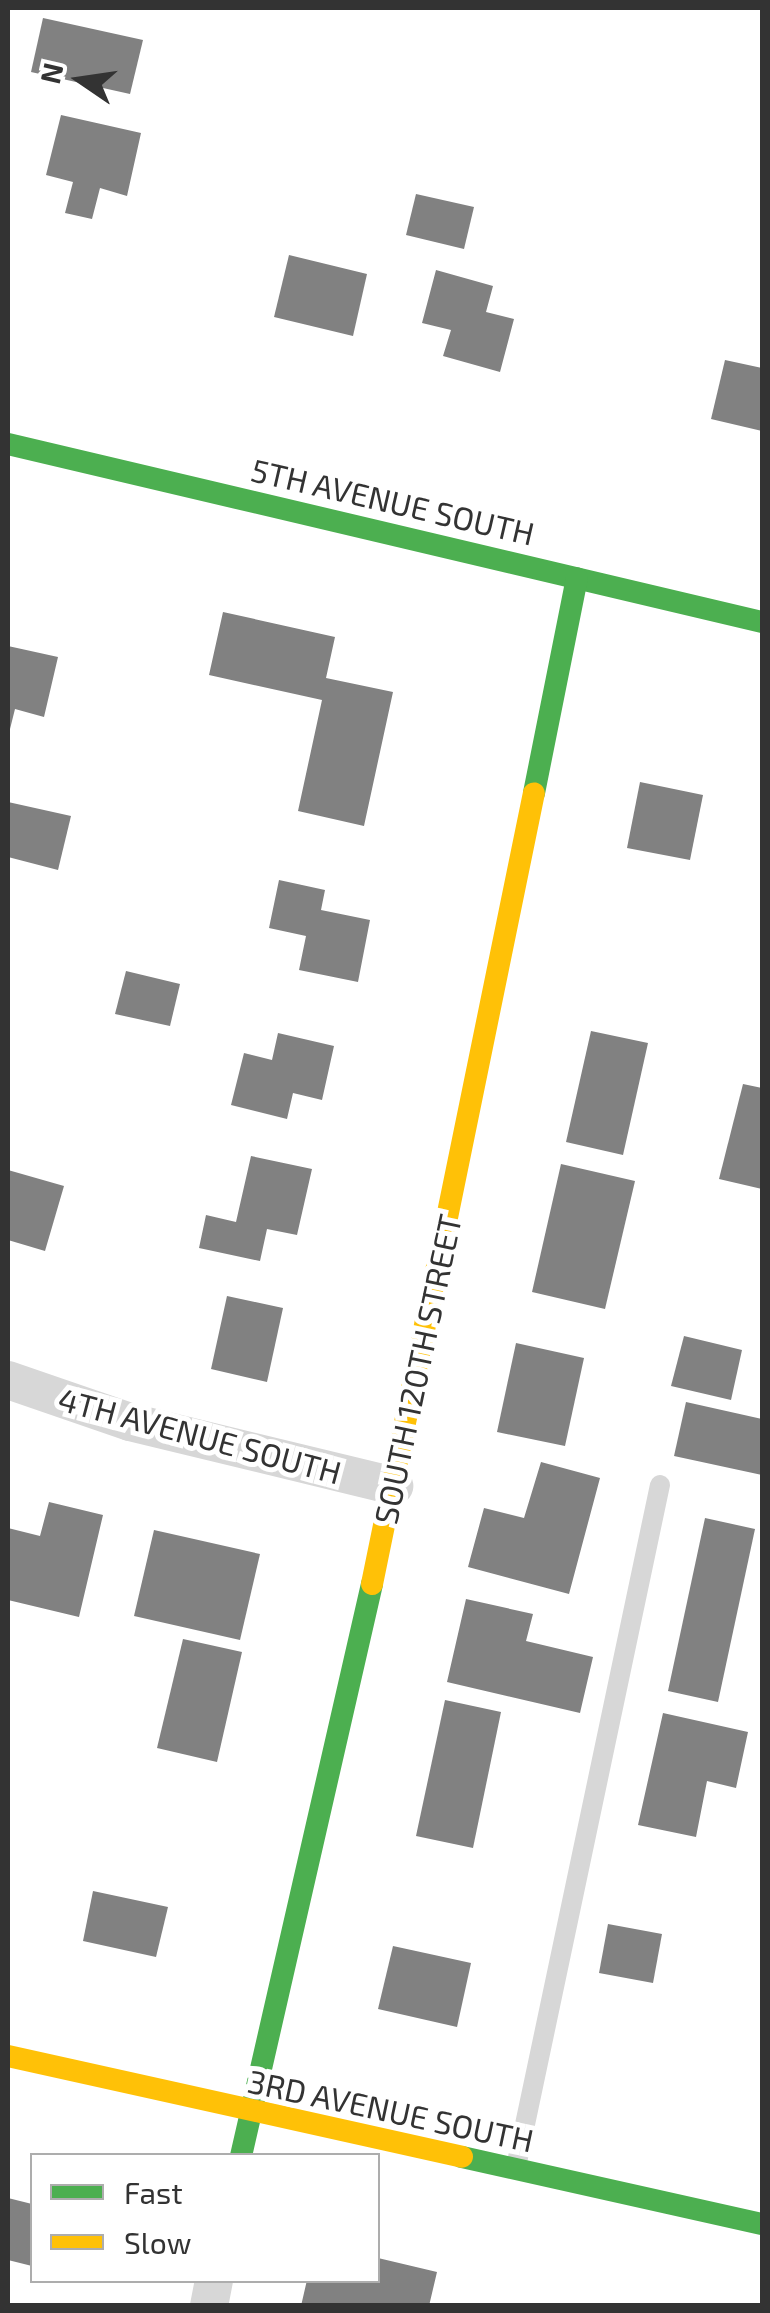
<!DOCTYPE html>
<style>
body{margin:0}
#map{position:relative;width:770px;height:2313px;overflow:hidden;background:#fff;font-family:"Exo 2",sans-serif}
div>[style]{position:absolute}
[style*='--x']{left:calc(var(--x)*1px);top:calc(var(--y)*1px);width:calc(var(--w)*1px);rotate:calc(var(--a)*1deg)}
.building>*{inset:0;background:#818181}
.lane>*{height:20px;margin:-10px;padding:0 10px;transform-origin:10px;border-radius:10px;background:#d7d7d7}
.street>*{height:38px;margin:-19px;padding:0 19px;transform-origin:19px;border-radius:19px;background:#d7d7d7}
.fast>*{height:22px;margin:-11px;padding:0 11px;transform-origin:11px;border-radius:11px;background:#4caf50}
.slow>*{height:22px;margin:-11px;padding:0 11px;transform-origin:11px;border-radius:11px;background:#ffc107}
span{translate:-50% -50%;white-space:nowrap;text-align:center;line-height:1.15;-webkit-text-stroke:10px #fff;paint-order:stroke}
.street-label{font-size:32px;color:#333}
.frame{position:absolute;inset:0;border:10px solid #333;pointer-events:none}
.legend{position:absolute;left:30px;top:2153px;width:350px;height:130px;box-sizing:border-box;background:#fff;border:2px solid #adadad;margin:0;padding:12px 18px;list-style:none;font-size:30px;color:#333}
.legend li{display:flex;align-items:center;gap:20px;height:50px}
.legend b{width:50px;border:2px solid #adadad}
.north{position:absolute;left:30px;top:30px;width:100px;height:100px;-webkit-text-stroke:8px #fff;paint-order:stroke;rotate:283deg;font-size:28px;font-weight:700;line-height:40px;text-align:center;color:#333}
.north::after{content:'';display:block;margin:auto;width:35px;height:45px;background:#333;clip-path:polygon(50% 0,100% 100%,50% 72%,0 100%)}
</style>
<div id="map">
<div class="building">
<i style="clip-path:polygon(43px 18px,143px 40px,130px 94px,31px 72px)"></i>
<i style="clip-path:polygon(61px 115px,141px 133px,127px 196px,100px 188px,92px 219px,65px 213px,73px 182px,46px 175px)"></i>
<i style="clip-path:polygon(416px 194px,474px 207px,464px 249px,406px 235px)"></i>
<i style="clip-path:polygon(289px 255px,367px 274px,353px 336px,274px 317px)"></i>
<i style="clip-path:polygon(436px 270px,493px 286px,486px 312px,514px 319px,500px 372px,443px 356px,451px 330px,422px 323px)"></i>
<i style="clip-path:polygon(725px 360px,762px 368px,762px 431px,711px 419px)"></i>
<i style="clip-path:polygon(223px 612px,335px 637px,326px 678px,393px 692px,364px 826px,298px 811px,322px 700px,209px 675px)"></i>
<i style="clip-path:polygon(8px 646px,58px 657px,44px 717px,15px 709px,9px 733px)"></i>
<i style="clip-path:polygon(640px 782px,703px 795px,690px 860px,627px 848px)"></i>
<i style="clip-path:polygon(8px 802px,71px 816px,58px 870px,8px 857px)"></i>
<i style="clip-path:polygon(279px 880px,325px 890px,321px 910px,370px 920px,358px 982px,299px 970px,306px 936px,269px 928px)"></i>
<i style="clip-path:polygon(126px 971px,180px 984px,170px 1026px,115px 1014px)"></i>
<i style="clip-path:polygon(591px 1031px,648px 1043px,623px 1155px,566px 1142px)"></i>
<i style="clip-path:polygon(278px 1033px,334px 1046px,322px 1100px,293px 1093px,287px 1119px,231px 1105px,244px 1053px,272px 1060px)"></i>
<i style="clip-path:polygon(743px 1084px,762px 1088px,762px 1189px,719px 1179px)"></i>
<i style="clip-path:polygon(251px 1156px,312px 1169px,297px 1235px,267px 1229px,260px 1261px,199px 1248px,206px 1215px,236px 1222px)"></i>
<i style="clip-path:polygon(561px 1164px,635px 1181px,605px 1309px,532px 1292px)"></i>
<i style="clip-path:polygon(8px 1170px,64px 1186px,45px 1251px,8px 1240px)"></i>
<i style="clip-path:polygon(227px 1296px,283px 1308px,267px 1382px,211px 1369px)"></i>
<i style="clip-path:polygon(684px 1336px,742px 1350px,731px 1400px,671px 1386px)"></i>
<i style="clip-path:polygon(516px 1343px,584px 1358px,565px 1446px,497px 1432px)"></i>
<i style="clip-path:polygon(686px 1402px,762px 1419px,762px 1475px,674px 1456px)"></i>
<i style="clip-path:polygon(541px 1462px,600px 1478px,569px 1594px,468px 1567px,484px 1508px,524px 1518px)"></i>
<i style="clip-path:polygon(49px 1502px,103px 1515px,79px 1617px,8px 1600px,8px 1528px,40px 1536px)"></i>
<i style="clip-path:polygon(705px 1518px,755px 1529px,718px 1702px,668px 1691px)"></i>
<i style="clip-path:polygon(154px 1530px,260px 1554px,240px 1640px,134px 1616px)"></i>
<i style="clip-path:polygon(466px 1599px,533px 1614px,526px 1641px,593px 1657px,580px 1713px,447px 1682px)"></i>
<i style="clip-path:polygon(183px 1639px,242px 1652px,217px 1762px,157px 1748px)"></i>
<i style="clip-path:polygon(445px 1700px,501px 1712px,473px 1848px,416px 1836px)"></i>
<i style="clip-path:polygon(663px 1713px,748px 1732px,736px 1788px,707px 1781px,696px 1837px,638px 1825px)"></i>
<i style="clip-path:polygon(93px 1891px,168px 1907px,156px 1957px,83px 1941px)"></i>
<i style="clip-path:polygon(608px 1924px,662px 1934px,653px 1983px,599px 1973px)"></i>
<i style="clip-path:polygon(393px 1946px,471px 1963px,457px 2027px,378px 2009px)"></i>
<i style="clip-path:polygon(8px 2198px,32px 2204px,32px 2266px,8px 2260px)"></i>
<i style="clip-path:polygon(378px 2258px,437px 2272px,429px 2306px,301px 2306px,307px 2280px,378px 2280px)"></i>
</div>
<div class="lane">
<i style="--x:516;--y:2167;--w:697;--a:-78.08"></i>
</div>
<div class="street">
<i style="--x:8;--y:1380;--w:129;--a:19"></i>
<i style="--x:130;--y:1422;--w:272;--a:13.6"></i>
<i style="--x:209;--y:2306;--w:26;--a:-79"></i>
</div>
<div class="fast">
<i style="--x:8;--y:444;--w:775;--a:13.28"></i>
<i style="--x:534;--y:793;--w:219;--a:-78.7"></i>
<i style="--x:241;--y:2156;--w:587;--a:-77.1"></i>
<i style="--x:462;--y:2157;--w:307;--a:12.6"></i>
</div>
<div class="slow">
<i style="--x:372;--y:1584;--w:807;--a:-78.43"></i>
<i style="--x:8;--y:2056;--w:465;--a:12.5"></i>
</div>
<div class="street-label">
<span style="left:393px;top:501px;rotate:13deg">5TH AVENUE SOUTH</span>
<span style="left:417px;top:1369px;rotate:-78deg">SOUTH 120TH STREET</span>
<span style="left:200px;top:1435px;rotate:15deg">4TH AVENUE SOUTH</span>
<span style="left:391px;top:2110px;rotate:12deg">3RD AVENUE SOUTH</span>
</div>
<div class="frame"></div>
<ul class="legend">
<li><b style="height:12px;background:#4caf50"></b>Fast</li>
<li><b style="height:12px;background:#ffc107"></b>Slow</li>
</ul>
<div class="north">N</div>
</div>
